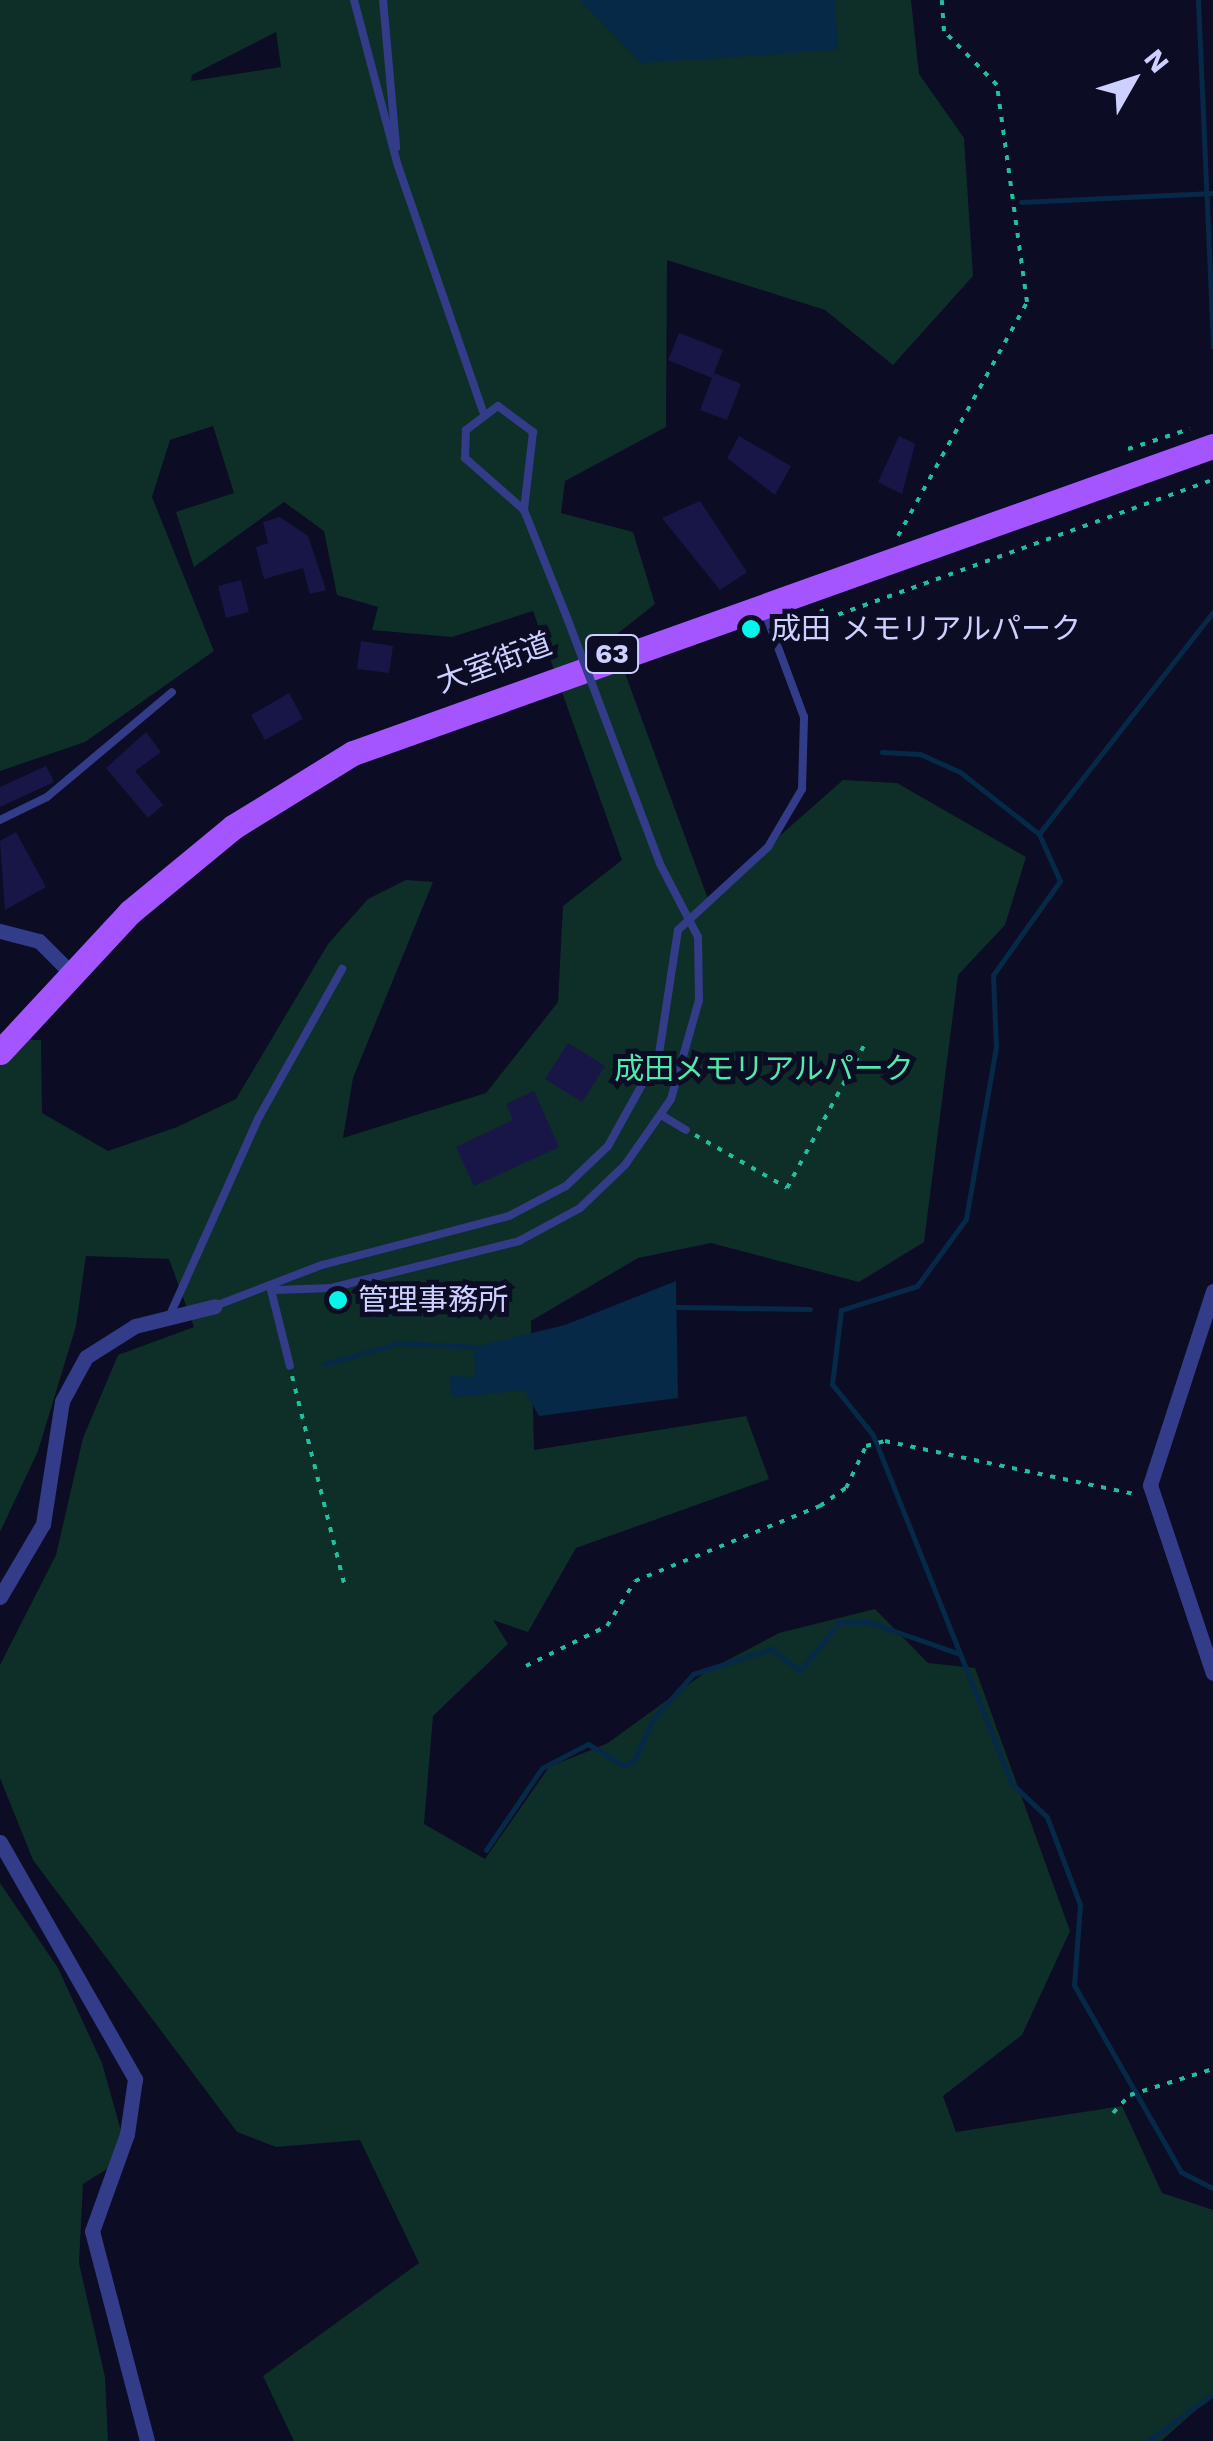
<!DOCTYPE html>
<meta charset="utf-8">
<style>
body{margin:0}
#map{position:relative;width:1213px;height:2441px;overflow:hidden;background:#0c0c24;font-family:"Work Sans","Noto Sans JP",sans-serif}
div>[style]{position:absolute}
[style*='--x']{left:calc(var(--x)*1px);top:calc(var(--y)*1px);width:calc(var(--w)*1px);rotate:calc(var(--a)*1deg)}
.green>*{inset:0;background:#0e2e28}
.water>*{inset:0;background:#062948}
.stream>*{height:5px;margin:-2.5px;padding:0 2.5px;transform-origin:2.5px;border-radius:2.5px;background:#062948}
.building>*{inset:0;background:#181647}
.path>*{height:4px;margin-top:-2px;transform-origin:0;background:repeating-linear-gradient(90deg,#22bf9c 0 5px,transparent 0 13px)}
.service>*{height:8px;margin:-4px;padding:0 4px;transform-origin:4px;border-radius:4px;background:#323c88}
.minor>*{height:15px;margin:-7.5px;padding:0 7.5px;transform-origin:7.5px;border-radius:7.5px;background:#323c88}
.primary>*{height:25px;margin:-12.5px;padding:0 12.5px;transform-origin:12.5px;border-radius:12.5px;background:#a455ff}
.service-bridge>*{height:8px;margin:-4px;padding:0 4px;transform-origin:4px;border-radius:4px;background:#323c88}
.dots>*{width:28px;height:28px;translate:-50% -50%;box-sizing:border-box;border:5px solid #0c0c24;border-radius:50%}
span{translate:-50% -50%;white-space:nowrap;text-align:center;line-height:1.15;-webkit-text-stroke:10px #0c0c24;paint-order:stroke}
.shield-label span{padding:2px 8px;background:#0c0c24;border:2px solid;border-radius:8px;-webkit-text-stroke-width:0}
.shield-label{font-size:28px;color:#ced1ff;font-weight:700}
.poi-label{font-size:30px;color:#ced1ff}
.left{translate:0 -50%;text-align:left}
.street-label{font-size:30px;color:#ced1ff}
.park-label{font-size:30px;color:#4eebaa}
.north{position:absolute;left:1083px;top:30px;width:100px;height:100px;-webkit-text-stroke:8px #0c0c24;paint-order:stroke;rotate:51deg;font-size:28px;font-weight:700;line-height:40px;text-align:center;color:#ced1ff}
.north::after{content:'';display:block;margin:auto;width:35px;height:45px;background:#ced1ff;clip-path:polygon(50% 0,100% 100%,50% 72%,0 100%)}
</style>
<div id="map">
<div class="green">
<i style="clip-path:polygon(evenodd,0 0,911px 0,919px 74px,964px 138px,973px 276px,893px 365px,825px 310px,667px 260px,666px 427px,565px 481px,561px 513px,633px 532px,655px 604px,612px 638px,708px 899px,843px 780px,897px 783px,1026px 857px,1005px 925px,958px 975px,924px 1242px,859px 1282px,711px 1243px,638px 1258px,531px 1321px,534px 1450px,746px 1416px,769px 1479px,576px 1548px,528px 1632px,493px 1620px,508px 1644px,433px 1716px,424px 1824px,485px 1859px,549px 1767px,608px 1743px,707px 1671px,779px 1633px,875px 1609px,928px 1663px,975px 1668px,1070px 1931px,1022px 2035px,943px 2096px,956px 2132px,1122px 2106px,1162px 2193px,1213px 2210px,1213px 2395px,1161px 2441px,294px 2441px,263px 2376px,419px 2263px,360px 2140px,276px 2147px,237px 2132px,33px 1860px,0 1778px,0 1665px,56px 1555px,83px 1438px,118px 1355px,194px 1327px,169px 1259px,86px 1256px,76px 1326px,38px 1451px,0 1532px,0 1040px,41px 1040px,42px 1113px,108px 1151px,177px 1127px,236px 1099px,328px 944px,368px 899px,406px 880px,433px 882px,353px 1078px,343px 1138px,486px 1093px,558px 1002px,563px 906px,622px 860px,533px 611px,452px 637px,372px 630px,378px 607px,337px 595px,324px 531px,284px 502px,194px 567px,176px 512px,234px 493px,213px 426px,170px 440px,152px 497px,214px 651px,85px 742px,0 771px,0 0,276px 32px,281px 67px,191px 81px,192px 75px,276px 32px)"></i>
<i style="clip-path:polygon(0 1883px,58px 1968px,102px 2063px,128px 2156px,83px 2184px,79px 2263px,105px 2377px,108px 2441px,0 2441px)"></i>
</div>
<div class="water">
<i style="clip-path:polygon(580px 0,835px 0,838px 50px,641px 63px)"></i>
<i style="clip-path:polygon(676px 1281px,678px 1398px,539px 1416px,524px 1390px,452px 1398px,449px 1375px,475px 1378px,474px 1347px,565px 1325px)"></i>
</div>
<div class="stream">
<i style="--x:1198;--y:0;--w:347;--a:87.5"></i>
<i style="--x:1021;--y:202;--w:192;--a:-2.7"></i>
<i style="--x:1213;--y:612;--w:282;--a:128.1"></i>
<i style="--x:1039;--y:834;--w:51;--a:65.9"></i>
<i style="--x:1060;--y:881;--w:115;--a:125.5"></i>
<i style="--x:993;--y:975;--w:72;--a:87.6"></i>
<i style="--x:996;--y:1047;--w:175;--a:99.9"></i>
<i style="--x:966;--y:1219;--w:83;--a:126.2"></i>
<i style="--x:917;--y:1286;--w:80;--a:162.5"></i>
<i style="--x:841;--y:1310;--w:75;--a:96.9"></i>
<i style="--x:832;--y:1384;--w:65;--a:51.2"></i>
<i style="--x:873;--y:1435;--w:376;--a:68.3"></i>
<i style="--x:1012;--y:1784;--w:48;--a:43.3"></i>
<i style="--x:1047;--y:1817;--w:94;--a:69.4"></i>
<i style="--x:1080;--y:1905;--w:80;--a:94.3"></i>
<i style="--x:1074;--y:1985;--w:215;--a:60.2"></i>
<i style="--x:1181;--y:2172;--w:36;--a:27"></i>
<i style="--x:882;--y:752;--w:38;--a:3"></i>
<i style="--x:920;--y:754;--w:44;--a:24.2"></i>
<i style="--x:960;--y:772;--w:100;--a:38.1"></i>
<i style="--x:677;--y:1307;--w:133;--a:0.9"></i>
<i style="--x:325;--y:1364;--w:76;--a:-16"></i>
<i style="--x:398;--y:1343;--w:76;--a:3"></i>
<i style="--x:486;--y:1850;--w:99;--a:-55.7"></i>
<i style="--x:542;--y:1768;--w:52;--a:-27.6"></i>
<i style="--x:588;--y:1744;--w:42;--a:31.4"></i>
<i style="--x:624;--y:1766;--w:11;--a:-27"></i>
<i style="--x:634;--y:1761;--w:43;--a:-66.4"></i>
<i style="--x:651;--y:1722;--w:64;--a:-48.8"></i>
<i style="--x:693;--y:1674;--w:82;--a:-17.8"></i>
<i style="--x:771;--y:1649;--w:36;--a:37"></i>
<i style="--x:800;--y:1671;--w:63;--a:-51.5"></i>
<i style="--x:839;--y:1622;--w:30;--a:0"></i>
<i style="--x:869;--y:1622;--w:93;--a:19.4"></i>
<i style="--x:1148;--y:2441;--w:80;--a:-35.9"></i>
</div>
<div class="building">
<i style="clip-path:polygon(679px 333px,723px 350px,712px 378px,668px 360px)"></i>
<i style="clip-path:polygon(714px 373px,741px 384px,727px 420px,700px 410px)"></i>
<i style="clip-path:polygon(739px 436px,791px 466px,775px 495px,727px 458px)"></i>
<i style="clip-path:polygon(899px 436px,915px 444px,902px 494px,878px 482px)"></i>
<i style="clip-path:polygon(700px 501px,747px 572px,720px 590px,662px 518px)"></i>
<i style="clip-path:polygon(280px 517px,308px 536px,326px 590px,310px 594px,303px 568px,264px 579px,256px 547px,268px 543px,263px 522px)"></i>
<i style="clip-path:polygon(241px 580px,249px 612px,226px 618px,218px 586px)"></i>
<i style="clip-path:polygon(361px 641px,393px 646px,389px 673px,357px 669px)"></i>
<i style="clip-path:polygon(289px 693px,303px 719px,265px 740px,251px 715px)"></i>
<i style="clip-path:polygon(146px 732px,161px 752px,135px 771px,163px 805px,148px 818px,106px 768px)"></i>
<i style="clip-path:polygon(46px 766px,54px 782px,0 807px,0 787px)"></i>
<i style="clip-path:polygon(16px 832px,46px 887px,5px 910px,0 841px)"></i>
<i style="clip-path:polygon(568px 1043px,605px 1066px,582px 1102px,545px 1079px)"></i>
<i style="clip-path:polygon(534px 1091px,559px 1147px,474px 1186px,456px 1147px,513px 1120px,506px 1104px)"></i>
</div>
<div class="path">
<i style="--x:1128;--y:449;--w:65;--a:-17.9"></i>
<i style="--x:898;--y:536;--w:267;--a:-61.1"></i>
<i style="--x:1027;--y:302;--w:219;--a:-97.9"></i>
<i style="--x:997;--y:85;--w:76;--a:-134.5"></i>
<i style="--x:944;--y:31;--w:31;--a:-94"></i>
<i style="--x:821;--y:609;--w:11;--a:63"></i>
<i style="--x:826;--y:619;--w:411;--a:-19.8"></i>
<i style="--x:695;--y:1135;--w:106;--a:29.9"></i>
<i style="--x:787;--y:1188;--w:166;--a:-61.6"></i>
<i style="--x:292;--y:1376;--w:218;--a:75.9"></i>
<i style="--x:526;--y:1666;--w:90;--a:-26.3"></i>
<i style="--x:607;--y:1626;--w:53;--a:-58.1"></i>
<i style="--x:635;--y:1581;--w:200;--a:-22.1"></i>
<i style="--x:820;--y:1506;--w:32;--a:-35"></i>
<i style="--x:846;--y:1488;--w:47;--a:-64.5"></i>
<i style="--x:866;--y:1446;--w:20;--a:-15"></i>
<i style="--x:885;--y:1441;--w:259;--a:12"></i>
<i style="--x:1113;--y:2113;--w:25;--a:-47"></i>
<i style="--x:1130;--y:2095;--w:87;--a:-17.4"></i>
</div>
<div class="service">
<i style="--x:354;--y:0;--w:172;--a:75.2"></i>
<i style="--x:398;--y:166;--w:260;--a:70.9"></i>
<i style="--x:383;--y:0;--w:148;--a:84.9"></i>
<i style="--x:524;--y:510;--w:79;--a:-138.6"></i>
<i style="--x:465;--y:458;--w:28;--a:-88"></i>
<i style="--x:466;--y:430;--w:40;--a:-37"></i>
<i style="--x:498;--y:406;--w:44;--a:36.6"></i>
<i style="--x:533;--y:432;--w:79;--a:96.6"></i>
<i style="--x:524;--y:510;--w:113;--a:68.2"></i>
<i style="--x:0;--y:820;--w:52;--a:-26.1"></i>
<i style="--x:47;--y:797;--w:163;--a:-40"></i>
<i style="--x:661;--y:1115;--w:29;--a:31"></i>
<i style="--x:271;--y:1290;--w:78;--a:76"></i>
<i style="--x:276;--y:1290;--w:55;--a:-2.1"></i>
<i style="--x:331;--y:1288;--w:194;--a:-14"></i>
<i style="--x:519;--y:1241;--w:69;--a:-28.4"></i>
<i style="--x:580;--y:1208;--w:62;--a:-43.7"></i>
<i style="--x:625;--y:1165;--w:80;--a:-55.1"></i>
<i style="--x:671;--y:1099;--w:103;--a:-74.2"></i>
<i style="--x:699;--y:1000;--w:63;--a:-90.9"></i>
<i style="--x:698;--y:937;--w:82;--a:-117.5"></i>
<i style="--x:215;--y:1306;--w:115;--a:-21"></i>
<i style="--x:322;--y:1265;--w:193;--a:-14.7"></i>
<i style="--x:509;--y:1216;--w:64;--a:-27.8"></i>
<i style="--x:566;--y:1186;--w:58;--a:-43.6"></i>
<i style="--x:608;--y:1146;--w:105;--a:-61"></i>
<i style="--x:659;--y:1054;--w:125;--a:-81.3"></i>
<i style="--x:678;--y:930;--w:122;--a:-42.7"></i>
<i style="--x:768;--y:847;--w:67;--a:-59.6"></i>
<i style="--x:802;--y:789;--w:72;--a:-88.4"></i>
<i style="--x:804;--y:717;--w:114;--a:-110.5"></i>
<i style="--x:169;--y:1317;--w:219;--a:-65.8"></i>
<i style="--x:259;--y:1117;--w:170;--a:-60.7"></i>
</div>
<div class="minor">
<i style="--x:0;--y:931;--w:40;--a:14.4"></i>
<i style="--x:39;--y:941;--w:47;--a:45"></i>
<i style="--x:1213;--y:1291;--w:204;--a:108"></i>
<i style="--x:1150;--y:1485;--w:198;--a:71.5"></i>
<i style="--x:0;--y:1597;--w:85;--a:-59.5"></i>
<i style="--x:43;--y:1524;--w:124;--a:-81.2"></i>
<i style="--x:62;--y:1401;--w:50;--a:-61.4"></i>
<i style="--x:86;--y:1357;--w:58;--a:-32.3"></i>
<i style="--x:135;--y:1326;--w:82;--a:-14"></i>
<i style="--x:0;--y:1842;--w:273;--a:60.3"></i>
<i style="--x:135;--y:2079;--w:56;--a:98.3"></i>
<i style="--x:127;--y:2134;--w:103;--a:109.8"></i>
<i style="--x:92;--y:2231;--w:217;--a:75.3"></i>
</div>
<div class="primary">
<i style="--x:0;--y:1052;--w:191;--a:-47.1"></i>
<i style="--x:130;--y:912;--w:134;--a:-39.5"></i>
<i style="--x:233;--y:827;--w:141;--a:-31.7"></i>
<i style="--x:353;--y:753;--w:913;--a:-19.65"></i>
</div>
<div class="service-bridge">
<i style="--x:566;--y:615;--w:266;--a:69.3"></i>
</div>
<div class="dots">
<i style="left:751px;top:629px;background:#00f9ea"></i>
<i style="left:338px;top:1300px;background:#00f9ea"></i>
</div>
<div class="shield-label">
<span style="left:612px;top:654px">63</span>
</div>
<div class="poi-label">
<span class="left" style="left:771px;top:629px">成田 メモリアルパーク</span>
<span class="left" style="left:358px;top:1300px">管理事務所</span>
</div>
<div class="street-label">
<span style="left:494px;top:663px;rotate:-20deg">大室街道</span>
</div>
<div class="park-label">
<span style="left:764px;top:1069px">成田メモリアルパーク</span>
</div>
<div class="north">N</div>
</div>
